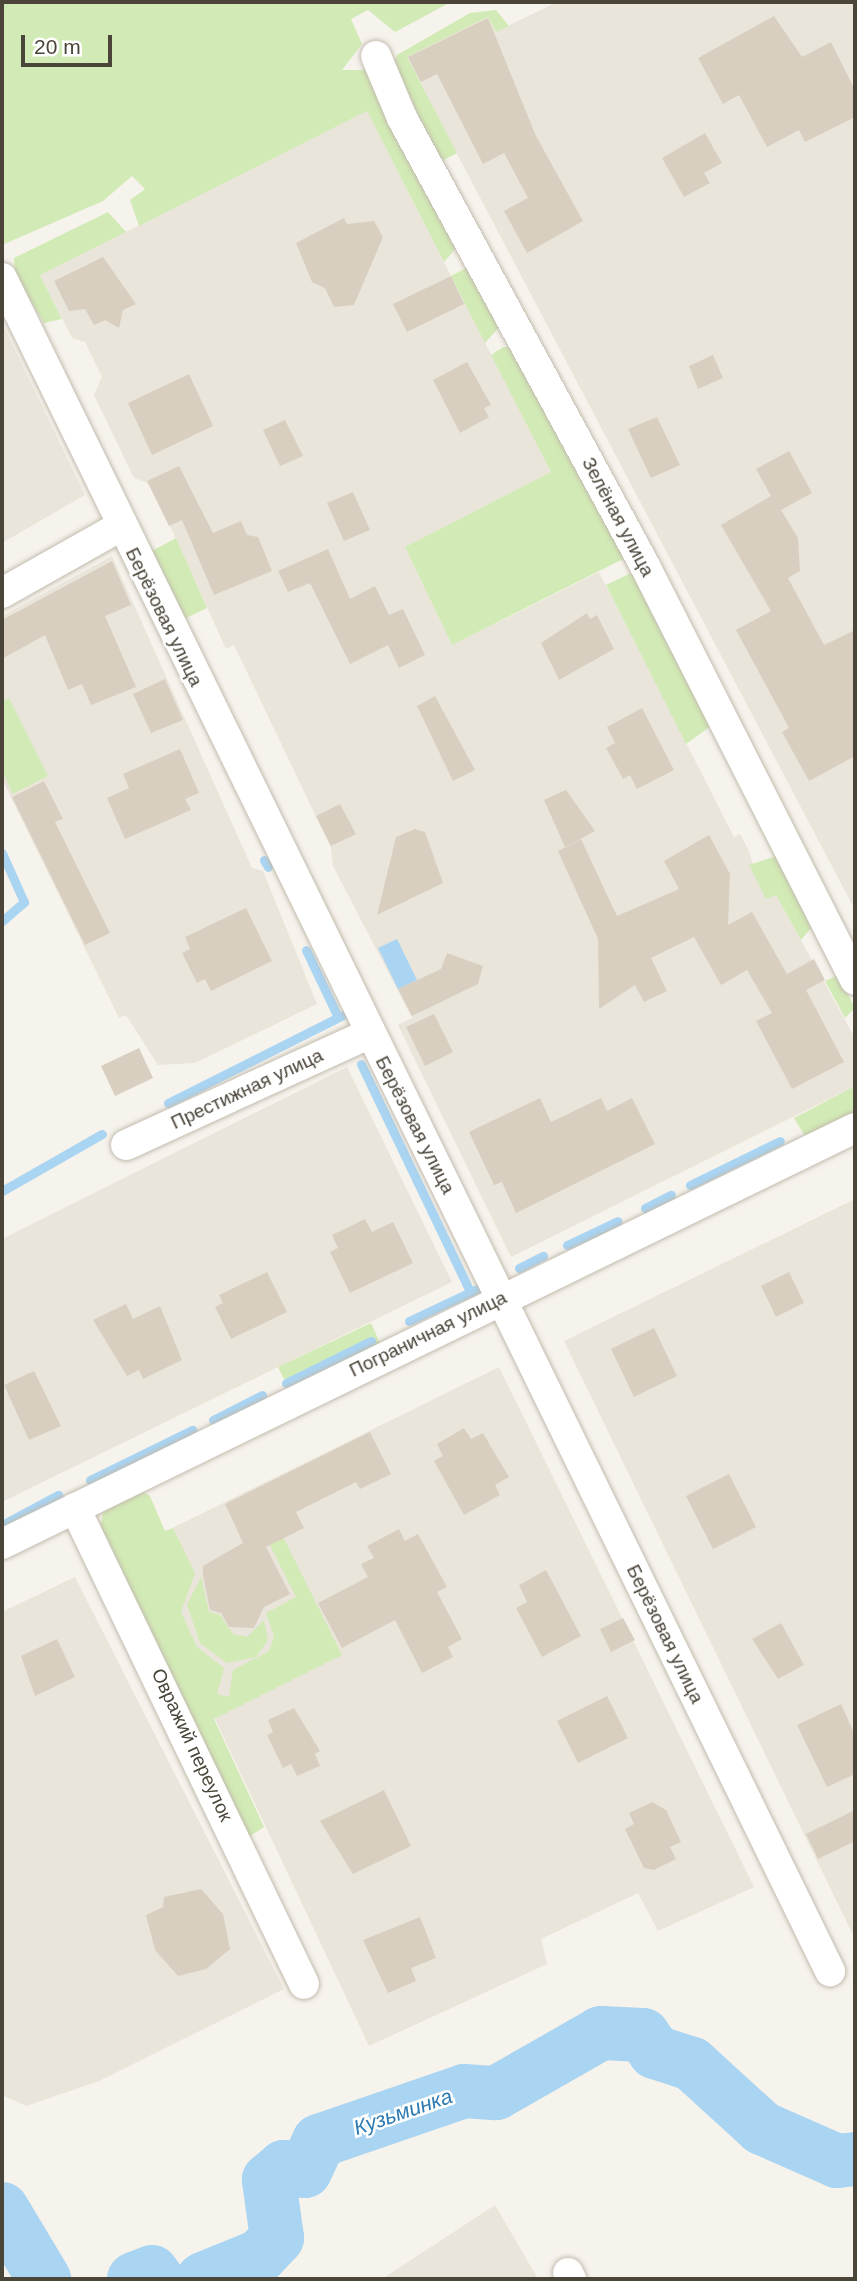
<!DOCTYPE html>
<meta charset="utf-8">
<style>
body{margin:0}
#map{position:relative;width:857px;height:2281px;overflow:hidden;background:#f6f3ec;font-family:Helvetica,sans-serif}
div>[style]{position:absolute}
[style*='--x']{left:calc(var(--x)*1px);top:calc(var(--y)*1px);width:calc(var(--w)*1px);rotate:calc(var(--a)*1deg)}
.residential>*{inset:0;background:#eae5da}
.green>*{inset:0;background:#d2eab5}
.water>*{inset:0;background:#a9d4f2}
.stream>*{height:9px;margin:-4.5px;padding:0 4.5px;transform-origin:4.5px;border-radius:4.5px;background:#a9d4f2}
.river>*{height:54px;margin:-27px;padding:0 27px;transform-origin:27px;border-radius:27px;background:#a9d4f2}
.building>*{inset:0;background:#d8cfc1}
.roads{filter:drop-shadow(0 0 2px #c2bbae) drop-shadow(0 0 2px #c2bbae)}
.minor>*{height:30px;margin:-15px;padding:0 15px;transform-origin:15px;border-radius:15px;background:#fff}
span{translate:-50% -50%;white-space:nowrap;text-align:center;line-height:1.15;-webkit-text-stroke:5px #fff;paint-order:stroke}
.street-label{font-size:19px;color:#4b4439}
.water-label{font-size:21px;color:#2e7ab2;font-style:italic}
.frame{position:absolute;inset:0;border:4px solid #4b4439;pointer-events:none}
.scale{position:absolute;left:21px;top:35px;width:91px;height:32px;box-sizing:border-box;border:4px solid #4b4439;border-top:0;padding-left:9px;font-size:21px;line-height:24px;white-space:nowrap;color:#4b4439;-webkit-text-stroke:5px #fff;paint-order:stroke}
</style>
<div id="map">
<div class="residential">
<i style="clip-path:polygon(557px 2px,855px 2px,855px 910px,406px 57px,488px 17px,496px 32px)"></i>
<i style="clip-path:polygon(367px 111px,551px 472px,405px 547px,452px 645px,599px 572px,734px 837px,740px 834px,747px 847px,766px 899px,776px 895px,855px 1038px,855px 1086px,511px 1257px,398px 1025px,412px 1018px,333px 866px,331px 848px,234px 645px,226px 649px,160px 504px,148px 483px,134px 478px,94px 395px,102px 377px,85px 342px,72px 338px,40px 275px)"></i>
<i style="clip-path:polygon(3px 325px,85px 495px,2px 543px,2px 326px)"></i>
<i style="clip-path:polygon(112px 556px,252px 868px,263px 871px,317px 1004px,195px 1063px,158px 1065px,126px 1015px,119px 1018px,2px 779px,2px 616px)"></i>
<i style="clip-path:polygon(347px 1067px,452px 1282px,2px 1502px,2px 1239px)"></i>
<i style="clip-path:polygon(855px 1199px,855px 1939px,564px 1341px)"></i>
<i style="clip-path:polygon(499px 1367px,754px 1887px,658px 1931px,638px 1893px,541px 1939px,547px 1964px,369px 2046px,134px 1547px)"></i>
<i style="clip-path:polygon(75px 1577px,284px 1989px,99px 2081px,26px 2106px,2px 2095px,2px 1612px)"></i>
<i style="clip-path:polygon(495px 2205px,538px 2279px,382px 2279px)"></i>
</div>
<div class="green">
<i style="clip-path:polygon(2px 2px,451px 2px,395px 32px,368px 10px,351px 19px,362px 44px,342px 70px,367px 70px,459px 245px,444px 262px,367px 111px,139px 226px,130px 200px,145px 189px,132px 176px,103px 201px,2px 245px)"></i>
<i style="clip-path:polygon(496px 10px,509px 26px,496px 32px,488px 17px,407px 57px,457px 153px,440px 162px,394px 63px,397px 55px,470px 13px)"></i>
<i style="clip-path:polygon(108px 212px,126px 232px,40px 275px,62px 319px,44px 323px,15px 275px,14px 258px)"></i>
<i style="clip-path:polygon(466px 268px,502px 324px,485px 343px,451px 276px)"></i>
<i style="clip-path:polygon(503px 347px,514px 347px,629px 556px,452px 645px,405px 547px,551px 472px,491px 355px)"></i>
<i style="clip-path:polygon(176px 538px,207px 608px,184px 619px,152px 551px)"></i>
<i style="clip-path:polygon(635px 571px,712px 725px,686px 744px,606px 585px)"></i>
<i style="clip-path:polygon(9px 698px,48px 776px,13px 794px,2px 771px,2px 702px)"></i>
<i style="clip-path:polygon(776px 856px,812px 927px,801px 940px,776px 895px,766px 899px,749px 865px)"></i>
<i style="clip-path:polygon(838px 975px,855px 1008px,845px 1018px,825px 981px)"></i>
<i style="clip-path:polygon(855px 1086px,855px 1119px,812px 1140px,803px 1133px,794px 1118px)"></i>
<i style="clip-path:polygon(371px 1323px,380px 1343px,294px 1390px,286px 1383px,278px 1367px)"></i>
<i style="clip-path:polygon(138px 1489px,150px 1496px,165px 1531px,173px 1528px,195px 1573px,181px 1612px,197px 1647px,224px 1668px,217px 1694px,229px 1697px,233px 1670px,269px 1651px,274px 1637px,266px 1613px,296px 1597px,269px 1543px,282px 1535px,342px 1655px,214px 1719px,264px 1827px,244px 1840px,100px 1529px,104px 1507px)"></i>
<i style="clip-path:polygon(201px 1577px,209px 1612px,220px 1615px,233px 1634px,247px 1637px,264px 1620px,268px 1640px,256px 1657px,227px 1663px,200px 1643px,187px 1605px)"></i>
</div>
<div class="water">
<i style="clip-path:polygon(397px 939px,417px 980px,398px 989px,378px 948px)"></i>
</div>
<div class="stream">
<i style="--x:2;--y:853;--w:54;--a:65.8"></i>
<i style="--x:24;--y:902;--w:29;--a:139"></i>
<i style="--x:264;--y:860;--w:8;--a:60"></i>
<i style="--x:306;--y:950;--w:74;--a:64.5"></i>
<i style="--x:361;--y:1064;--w:253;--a:64.4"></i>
<i style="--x:168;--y:1103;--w:196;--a:-26.7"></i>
<i style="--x:690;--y:1185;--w:100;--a:-26.1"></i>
<i style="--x:2;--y:1191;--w:115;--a:-29.7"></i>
<i style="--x:645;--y:1208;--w:29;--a:-27"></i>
<i style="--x:567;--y:1245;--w:56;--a:-25.2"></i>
<i style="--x:519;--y:1268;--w:27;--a:-27"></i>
<i style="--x:409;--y:1321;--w:82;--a:-25.3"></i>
<i style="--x:286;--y:1383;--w:95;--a:-26.3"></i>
<i style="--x:213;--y:1420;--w:55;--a:-27"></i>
<i style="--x:90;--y:1480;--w:114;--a:-26.1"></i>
<i style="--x:2;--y:1525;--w:64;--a:-28.2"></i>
</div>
<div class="river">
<i style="--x:2;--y:2209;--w:82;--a:59"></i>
<i style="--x:134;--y:2279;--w:19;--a:-21"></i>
<i style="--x:152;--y:2272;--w:9;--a:54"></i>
<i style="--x:203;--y:2279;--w:61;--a:-22"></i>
<i style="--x:260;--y:2256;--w:25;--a:-47"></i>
<i style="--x:277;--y:2238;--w:59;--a:-97.9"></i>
<i style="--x:269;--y:2180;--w:20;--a:-41"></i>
<i style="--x:284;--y:2167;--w:21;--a:11"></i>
<i style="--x:305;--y:2171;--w:33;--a:-65"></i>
<i style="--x:319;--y:2141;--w:153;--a:-19"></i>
<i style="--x:464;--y:2091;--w:32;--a:4"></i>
<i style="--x:496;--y:2093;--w:121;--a:-29.7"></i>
<i style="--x:601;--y:2033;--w:42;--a:2.7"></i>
<i style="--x:643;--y:2035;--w:21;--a:55"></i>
<i style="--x:655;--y:2052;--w:39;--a:18"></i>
<i style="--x:692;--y:2064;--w:95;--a:42.4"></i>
<i style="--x:762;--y:2128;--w:82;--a:23.7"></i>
<i style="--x:837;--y:2161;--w:18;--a:-6"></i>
</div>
<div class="building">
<i style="clip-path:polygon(774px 16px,802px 57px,831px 42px,855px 90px,855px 117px,805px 142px,799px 130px,767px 147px,739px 95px,723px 104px,698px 58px)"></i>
<i style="clip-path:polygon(488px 18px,536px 136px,583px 221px,527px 253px,504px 211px,528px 198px,504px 153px,483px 164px,437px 74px,421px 82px,408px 57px)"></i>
<i style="clip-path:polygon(705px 133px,722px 163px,704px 173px,710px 183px,684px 197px,662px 158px)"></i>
<i style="clip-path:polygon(344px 218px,347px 224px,374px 221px,383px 237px,354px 305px,334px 307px,325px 288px,312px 282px,296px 243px)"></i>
<i style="clip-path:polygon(103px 257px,136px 304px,123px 310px,119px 328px,105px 320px,94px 325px,85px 309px,69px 311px,54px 281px)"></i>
<i style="clip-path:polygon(451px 276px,464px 304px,407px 332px,393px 304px)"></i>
<i style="clip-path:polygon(713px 355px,723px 378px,698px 389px,689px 366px)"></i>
<i style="clip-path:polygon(467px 362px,491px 405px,484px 408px,489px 417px,460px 433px,433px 380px)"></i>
<i style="clip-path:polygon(189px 374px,213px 426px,152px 455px,128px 403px)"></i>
<i style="clip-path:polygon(657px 417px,680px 465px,651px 478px,628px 429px)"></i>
<i style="clip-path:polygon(285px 420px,303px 456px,280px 466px,263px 430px)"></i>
<i style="clip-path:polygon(789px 451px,812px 493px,781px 510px,798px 538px,800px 571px,788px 578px,824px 645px,855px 630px,855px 756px,809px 781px,782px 732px,789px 728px,736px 630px,771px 611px,721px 525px,771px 496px,756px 469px)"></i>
<i style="clip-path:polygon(179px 466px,213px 533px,241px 521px,247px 535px,258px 537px,272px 571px,214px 595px,182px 520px,169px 526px,147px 481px)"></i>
<i style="clip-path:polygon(353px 492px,370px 530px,344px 541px,327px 503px)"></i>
<i style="clip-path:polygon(328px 549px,350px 599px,375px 586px,389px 615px,403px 609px,425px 655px,399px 668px,388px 645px,350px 664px,310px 583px,288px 592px,278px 571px)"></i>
<i style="clip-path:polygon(112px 561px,131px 605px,105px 616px,136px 687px,91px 705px,82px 684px,68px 690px,45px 635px,2px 659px,2px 620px)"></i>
<i style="clip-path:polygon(587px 613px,590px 619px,597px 615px,614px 649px,559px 680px,541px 643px)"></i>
<i style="clip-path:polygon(165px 679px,183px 720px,151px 733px,133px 694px)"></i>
<i style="clip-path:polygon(435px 696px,475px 770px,453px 781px,417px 706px)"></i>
<i style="clip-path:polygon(642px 708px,674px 770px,637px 789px,630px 775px,623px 779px,606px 748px,615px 743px,607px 727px)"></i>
<i style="clip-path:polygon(180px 749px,199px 793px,185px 799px,191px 810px,125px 839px,107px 798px,129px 788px,123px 774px)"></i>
<i style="clip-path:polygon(44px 781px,63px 819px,55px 822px,110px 933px,85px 945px,12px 797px)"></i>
<i style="clip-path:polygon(566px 790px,595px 831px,565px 847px,544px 800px)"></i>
<i style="clip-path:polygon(340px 804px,356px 834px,331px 846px,316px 816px)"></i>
<i style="clip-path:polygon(415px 829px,425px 832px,443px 883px,377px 915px,396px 837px)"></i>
<i style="clip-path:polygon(709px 835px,730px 874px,728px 925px,752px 912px,787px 974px,814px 959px,825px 980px,806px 990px,844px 1062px,792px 1089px,756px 1021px,772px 1013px,747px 970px,721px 985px,694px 937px,651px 958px,667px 991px,644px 1002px,635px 985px,599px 1009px,598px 939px,558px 851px,581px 839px,617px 916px,679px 889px,664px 861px)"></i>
<i style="clip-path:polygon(246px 908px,272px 961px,211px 991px,205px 979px,197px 983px,182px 953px,190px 949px,185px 937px)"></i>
<i style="clip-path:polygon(447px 953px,483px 966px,478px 984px,412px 1016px,398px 989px,441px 969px)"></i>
<i style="clip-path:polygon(434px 1014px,453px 1052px,425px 1066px,406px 1027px)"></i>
<i style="clip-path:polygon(139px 1048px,153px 1078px,115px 1096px,101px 1066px)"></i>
<i style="clip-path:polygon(540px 1098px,551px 1122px,601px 1098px,607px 1111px,632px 1098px,655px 1144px,516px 1213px,502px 1182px,494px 1185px,469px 1132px)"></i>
<i style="clip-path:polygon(365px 1219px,372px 1232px,393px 1222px,413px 1263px,350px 1293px,330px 1252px,338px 1248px,332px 1235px)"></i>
<i style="clip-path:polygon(267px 1272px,287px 1312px,231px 1339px,215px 1307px,223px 1303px,219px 1295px)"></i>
<i style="clip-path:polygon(789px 1272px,804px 1303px,776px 1317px,761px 1286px)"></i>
<i style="clip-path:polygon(126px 1304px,133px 1319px,160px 1306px,182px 1360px,143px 1379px,139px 1370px,127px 1376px,93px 1320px)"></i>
<i style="clip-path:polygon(654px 1328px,677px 1376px,634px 1397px,611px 1349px)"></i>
<i style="clip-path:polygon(34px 1371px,61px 1426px,29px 1440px,4px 1385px)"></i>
<i style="clip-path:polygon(464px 1428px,471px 1439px,483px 1433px,509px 1477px,495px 1485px,500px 1495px,464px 1515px,434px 1461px,443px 1456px,437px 1444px)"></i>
<i style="clip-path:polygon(370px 1432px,391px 1474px,360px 1489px,356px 1482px,296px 1512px,304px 1528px,266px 1547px,290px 1594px,264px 1607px,254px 1628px,229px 1627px,221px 1613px,210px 1610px,203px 1575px,203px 1566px,243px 1543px,225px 1504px)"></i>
<i style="clip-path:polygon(729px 1474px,756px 1527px,713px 1549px,686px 1496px)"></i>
<i style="clip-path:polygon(399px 1529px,405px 1541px,418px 1534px,447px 1587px,437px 1592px,462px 1639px,448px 1647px,453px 1657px,422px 1673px,395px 1620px,342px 1648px,318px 1603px,368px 1577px,361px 1564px,374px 1558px,367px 1546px)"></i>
<i style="clip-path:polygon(546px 1570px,581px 1636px,542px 1657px,516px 1608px,527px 1602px,519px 1585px)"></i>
<i style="clip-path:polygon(623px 1618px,635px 1640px,611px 1652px,600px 1629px)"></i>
<i style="clip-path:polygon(781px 1623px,804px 1665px,778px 1679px,752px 1639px)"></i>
<i style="clip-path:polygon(57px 1639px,75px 1677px,35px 1696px,21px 1656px)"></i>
<i style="clip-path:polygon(607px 1696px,628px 1738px,578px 1763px,557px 1721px)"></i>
<i style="clip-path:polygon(841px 1704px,855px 1735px,855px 1774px,827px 1787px,797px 1725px)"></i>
<i style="clip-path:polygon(294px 1708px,320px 1751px,315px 1754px,320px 1766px,297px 1776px,291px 1764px,283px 1768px,267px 1735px,273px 1732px,268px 1720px)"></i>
<i style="clip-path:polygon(384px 1790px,411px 1846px,353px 1874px,320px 1821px)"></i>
<i style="clip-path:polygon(652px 1802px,666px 1810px,681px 1842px,670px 1847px,676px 1859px,654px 1870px,644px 1868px,625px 1829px,634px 1824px,629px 1813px)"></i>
<i style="clip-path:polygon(855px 1810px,855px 1841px,818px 1859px,806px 1834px)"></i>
<i style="clip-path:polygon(201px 1889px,223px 1914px,230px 1949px,206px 1969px,178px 1976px,155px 1950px,146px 1915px,163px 1907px,164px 1897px)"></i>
<i style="clip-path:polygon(420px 1917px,436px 1958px,411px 1968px,416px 1981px,388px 1993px,363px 1940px)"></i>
</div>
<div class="roads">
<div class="minor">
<i style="--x:376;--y:56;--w:67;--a:67.2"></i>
<i style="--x:402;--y:118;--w:510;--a:61.52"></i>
<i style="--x:645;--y:566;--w:464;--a:63.1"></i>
<i style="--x:2;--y:278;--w:1885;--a:63.94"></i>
<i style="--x:2;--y:593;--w:134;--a:-29.4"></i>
<i style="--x:126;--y:1145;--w:267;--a:-24.6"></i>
<i style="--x:75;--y:1508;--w:528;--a:64.31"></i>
<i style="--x:2;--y:1544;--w:949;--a:-26"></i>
<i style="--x:568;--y:2273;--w:7;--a:63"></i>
</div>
</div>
<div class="street-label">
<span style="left:618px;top:517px;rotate:62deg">Зелёная улица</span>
<span style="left:164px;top:617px;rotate:64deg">Берёзовая улица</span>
<span style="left:247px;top:1089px;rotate:-25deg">Престижная улица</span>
<span style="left:415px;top:1125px;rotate:63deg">Берёзовая улица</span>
<span style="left:428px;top:1334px;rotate:-26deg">Пограничная улица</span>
<span style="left:665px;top:1634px;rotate:64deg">Берёзовая улица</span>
<span style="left:192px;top:1745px;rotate:65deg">Овражий переулок</span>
</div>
<div class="water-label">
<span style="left:403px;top:2112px;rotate:-19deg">Кузьминка</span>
</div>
<div class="frame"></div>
<div class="scale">20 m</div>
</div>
